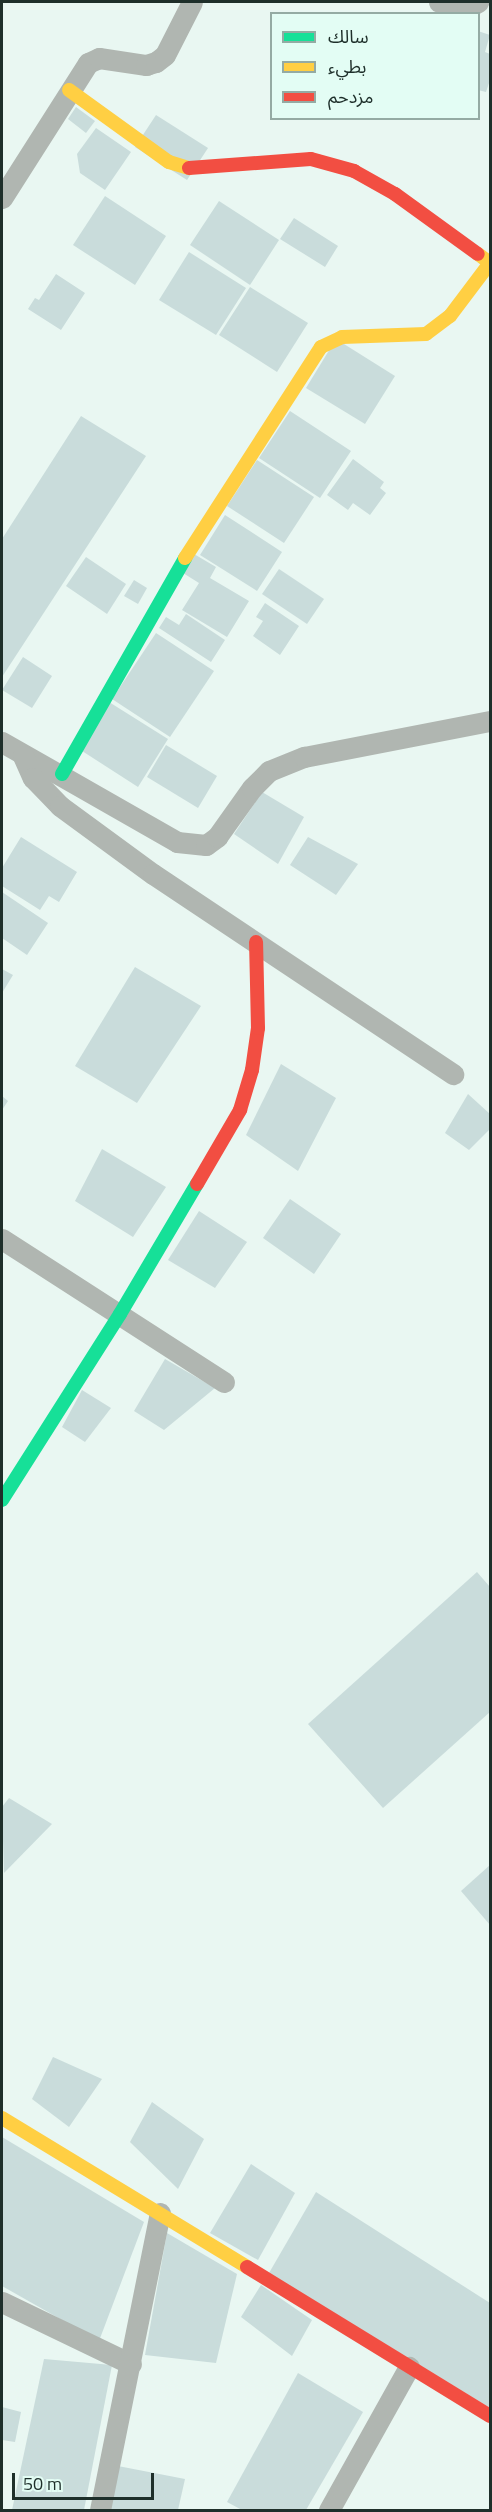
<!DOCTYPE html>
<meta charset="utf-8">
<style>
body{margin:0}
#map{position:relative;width:492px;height:2512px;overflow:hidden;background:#e9f7f2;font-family:"Titillium Web","Noto Sans Arabic",sans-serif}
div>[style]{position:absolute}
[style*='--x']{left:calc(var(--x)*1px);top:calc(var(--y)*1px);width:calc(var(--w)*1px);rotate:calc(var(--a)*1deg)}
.building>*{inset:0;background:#c9dcdb}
.street>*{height:21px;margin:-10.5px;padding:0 10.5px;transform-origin:10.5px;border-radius:10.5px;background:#b0b6b1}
.fast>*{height:14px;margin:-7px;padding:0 7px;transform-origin:7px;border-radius:7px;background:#16e098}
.slow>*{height:14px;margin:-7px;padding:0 7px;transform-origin:7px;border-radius:7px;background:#ffcf43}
.jam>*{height:14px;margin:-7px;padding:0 7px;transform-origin:7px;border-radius:7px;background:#f24e42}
span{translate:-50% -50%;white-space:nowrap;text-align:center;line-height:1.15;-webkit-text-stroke:5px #e3fdf4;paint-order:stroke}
.frame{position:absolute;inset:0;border:3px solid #1e2f2a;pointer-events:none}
.legend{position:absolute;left:270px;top:12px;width:210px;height:108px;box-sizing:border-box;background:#e3fdf4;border:2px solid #94aba3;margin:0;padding:8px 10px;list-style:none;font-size:18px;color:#1e2f2a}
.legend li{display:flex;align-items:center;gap:12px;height:30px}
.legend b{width:30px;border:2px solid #94aba3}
.scale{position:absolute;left:12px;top:2473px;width:142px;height:27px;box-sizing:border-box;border:3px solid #1e2f2a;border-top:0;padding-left:8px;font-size:18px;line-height:21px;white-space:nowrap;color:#1e2f2a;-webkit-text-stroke:4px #e3fdf4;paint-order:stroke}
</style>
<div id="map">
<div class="building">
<i style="clip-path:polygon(478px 31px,490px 35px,485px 52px,490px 54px,490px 80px,486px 92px,478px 90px)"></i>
<i style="clip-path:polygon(76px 107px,95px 121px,86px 133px,68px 119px)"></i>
<i style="clip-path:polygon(156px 115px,208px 148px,187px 180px,135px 147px)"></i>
<i style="clip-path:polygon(96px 128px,131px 152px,105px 190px,80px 173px,77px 154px)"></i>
<i style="clip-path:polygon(105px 196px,166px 236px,135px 285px,73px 245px)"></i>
<i style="clip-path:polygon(219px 201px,279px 240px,250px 285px,190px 245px)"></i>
<i style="clip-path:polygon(294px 218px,338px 246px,325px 267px,280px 239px)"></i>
<i style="clip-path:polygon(189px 252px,246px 288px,216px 335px,159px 300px)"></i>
<i style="clip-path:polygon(56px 274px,85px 293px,61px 330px,28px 309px,35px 298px,39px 300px)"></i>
<i style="clip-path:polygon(250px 287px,308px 323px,277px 372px,219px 335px)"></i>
<i style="clip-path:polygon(336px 339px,395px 376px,365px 424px,306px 388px)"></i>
<i style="clip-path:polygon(290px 411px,351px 451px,320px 498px,259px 458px)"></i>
<i style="clip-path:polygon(81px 416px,146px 456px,2px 677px,2px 539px)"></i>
<i style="clip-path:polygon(353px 459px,384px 482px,380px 488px,386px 493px,370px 515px,353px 503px,348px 510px,327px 495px)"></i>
<i style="clip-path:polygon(257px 460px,314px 497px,284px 543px,227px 506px)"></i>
<i style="clip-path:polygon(225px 515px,282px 552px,257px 591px,200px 555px)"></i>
<i style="clip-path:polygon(194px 554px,216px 567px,210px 578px,249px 601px,227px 637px,182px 610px,199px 583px,183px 573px)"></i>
<i style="clip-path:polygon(86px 557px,126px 584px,107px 614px,66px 586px)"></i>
<i style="clip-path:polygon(279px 569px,324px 599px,307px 624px,262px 594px)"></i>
<i style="clip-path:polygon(134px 580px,147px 588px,138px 604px,124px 596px)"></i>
<i style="clip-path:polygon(265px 603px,299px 626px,280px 655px,253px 636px,263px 621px,256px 617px)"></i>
<i style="clip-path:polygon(186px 614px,225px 640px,211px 662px,159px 628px,166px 617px,179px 625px)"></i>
<i style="clip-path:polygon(156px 633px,214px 671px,170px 737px,112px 699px)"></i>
<i style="clip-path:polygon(23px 657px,52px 676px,32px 708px,2px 690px)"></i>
<i style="clip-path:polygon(109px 702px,168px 739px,138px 787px,79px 749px)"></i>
<i style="clip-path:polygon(166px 745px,217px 776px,198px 808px,147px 777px)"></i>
<i style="clip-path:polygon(262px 792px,304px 817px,278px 864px,234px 834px)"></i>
<i style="clip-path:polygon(21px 837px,77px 872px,59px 902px,49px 896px,40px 910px,2px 886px,2px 868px)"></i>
<i style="clip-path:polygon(308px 837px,358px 864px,336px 895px,290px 865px)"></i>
<i style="clip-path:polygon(2px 892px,48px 923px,27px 955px,2px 938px)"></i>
<i style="clip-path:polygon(135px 967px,201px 1006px,137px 1103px,75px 1066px)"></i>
<i style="clip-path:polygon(2px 969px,13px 975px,2px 993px)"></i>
<i style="clip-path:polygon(281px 1064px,336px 1098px,298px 1171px,246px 1135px)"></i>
<i style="clip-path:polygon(468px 1094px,490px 1114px,490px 1129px,469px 1150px,445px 1133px)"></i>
<i style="clip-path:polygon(2px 1096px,8px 1101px,2px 1110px)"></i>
<i style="clip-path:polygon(102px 1149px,166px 1187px,133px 1237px,75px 1201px)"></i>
<i style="clip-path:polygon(290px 1199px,341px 1234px,314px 1274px,263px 1238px)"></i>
<i style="clip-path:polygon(199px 1211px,247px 1242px,215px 1288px,168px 1260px)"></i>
<i style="clip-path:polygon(165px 1359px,215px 1388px,164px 1430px,134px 1411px)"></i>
<i style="clip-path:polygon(82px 1390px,111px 1408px,85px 1442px,62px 1427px)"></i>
<i style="clip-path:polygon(477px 1572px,490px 1587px,490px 1712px,383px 1808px,308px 1724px)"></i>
<i style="clip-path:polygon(9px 1798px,52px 1824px,4px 1873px,2px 1807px)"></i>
<i style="clip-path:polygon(490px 1865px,490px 1925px,461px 1891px)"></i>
<i style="clip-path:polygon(53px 2057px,102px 2079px,69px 2127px,32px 2099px)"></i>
<i style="clip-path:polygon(152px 2102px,204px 2139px,178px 2189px,130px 2142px)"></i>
<i style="clip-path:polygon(2px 2137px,144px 2222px,99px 2341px,2px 2286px)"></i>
<i style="clip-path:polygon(251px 2164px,295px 2193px,258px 2260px,210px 2233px)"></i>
<i style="clip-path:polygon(316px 2192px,490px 2303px,490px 2408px,269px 2273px)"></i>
<i style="clip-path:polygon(167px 2233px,237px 2274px,216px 2363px,145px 2355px)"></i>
<i style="clip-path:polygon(261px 2285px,312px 2320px,292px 2356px,241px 2317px)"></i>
<i style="clip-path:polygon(44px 2359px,112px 2365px,84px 2510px,12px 2510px)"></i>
<i style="clip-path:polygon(298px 2373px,363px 2412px,306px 2510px,242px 2510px,227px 2502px)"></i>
<i style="clip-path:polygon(2px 2407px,21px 2412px,15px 2442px,2px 2440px)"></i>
<i style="clip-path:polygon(118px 2466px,185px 2479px,178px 2510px,109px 2510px)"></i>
</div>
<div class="street">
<i style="--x:439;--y:2;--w:29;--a:12"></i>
<i style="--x:467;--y:8;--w:13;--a:-29"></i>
<i style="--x:2;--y:198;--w:160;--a:-57.5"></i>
<i style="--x:88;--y:63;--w:12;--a:-24"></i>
<i style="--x:99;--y:58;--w:48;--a:8.5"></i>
<i style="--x:146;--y:65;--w:10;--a:-17"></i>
<i style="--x:156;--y:62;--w:11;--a:-38"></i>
<i style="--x:165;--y:55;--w:59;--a:-63"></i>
<i style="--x:2;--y:742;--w:202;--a:29.7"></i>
<i style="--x:177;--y:842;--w:29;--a:6"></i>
<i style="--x:206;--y:845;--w:14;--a:-36"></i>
<i style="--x:217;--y:837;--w:60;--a:-54.5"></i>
<i style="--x:252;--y:788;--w:24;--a:-45"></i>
<i style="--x:269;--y:771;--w:38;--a:-22"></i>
<i style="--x:304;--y:757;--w:189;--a:-11"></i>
<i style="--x:23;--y:756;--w:24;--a:66"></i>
<i style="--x:33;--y:778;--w:39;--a:46"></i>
<i style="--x:60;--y:806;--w:115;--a:36.2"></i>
<i style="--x:153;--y:874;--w:361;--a:33.7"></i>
<i style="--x:2;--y:1239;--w:264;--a:32.8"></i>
<i style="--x:2;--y:2302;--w:143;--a:25.7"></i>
<i style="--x:100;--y:2510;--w:303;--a:-78.6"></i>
<i style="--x:329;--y:2510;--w:164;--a:-60.8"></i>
</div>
<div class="fast">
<i style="--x:62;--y:774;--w:249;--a:-60.3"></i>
<i style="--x:2;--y:1500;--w:220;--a:-57.6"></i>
<i style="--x:120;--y:1314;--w:151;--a:-59.4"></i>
</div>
<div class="slow">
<i style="--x:69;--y:90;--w:123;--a:35.8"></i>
<i style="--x:169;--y:162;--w:21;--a:17"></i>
<i style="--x:185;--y:558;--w:251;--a:-57.2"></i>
<i style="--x:321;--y:347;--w:23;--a:-25"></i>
<i style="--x:342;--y:337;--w:84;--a:-2"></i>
<i style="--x:426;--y:334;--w:30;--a:-37"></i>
<i style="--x:450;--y:316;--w:66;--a:-53"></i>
<i style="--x:490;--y:263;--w:15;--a:-143"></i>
<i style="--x:2;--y:2118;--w:287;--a:31.3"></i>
</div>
<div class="jam">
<i style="--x:189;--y:168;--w:122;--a:-4.2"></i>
<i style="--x:311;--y:159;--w:45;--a:15.6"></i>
<i style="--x:354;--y:171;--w:47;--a:29.3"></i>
<i style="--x:395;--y:194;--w:102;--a:35.9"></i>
<i style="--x:197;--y:1184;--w:86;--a:-59.8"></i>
<i style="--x:240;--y:1110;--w:42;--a:-73.3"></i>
<i style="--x:252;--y:1070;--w:42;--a:-81.9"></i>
<i style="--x:258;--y:1028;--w:86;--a:-91.3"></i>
<i style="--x:247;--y:2267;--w:285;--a:31.5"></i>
</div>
<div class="frame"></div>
<ul class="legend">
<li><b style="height:8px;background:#16e098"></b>سالك</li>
<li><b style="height:8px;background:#ffcf43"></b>بطيء</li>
<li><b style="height:8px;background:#f24e42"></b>مزدحم</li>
</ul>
<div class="scale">50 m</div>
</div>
